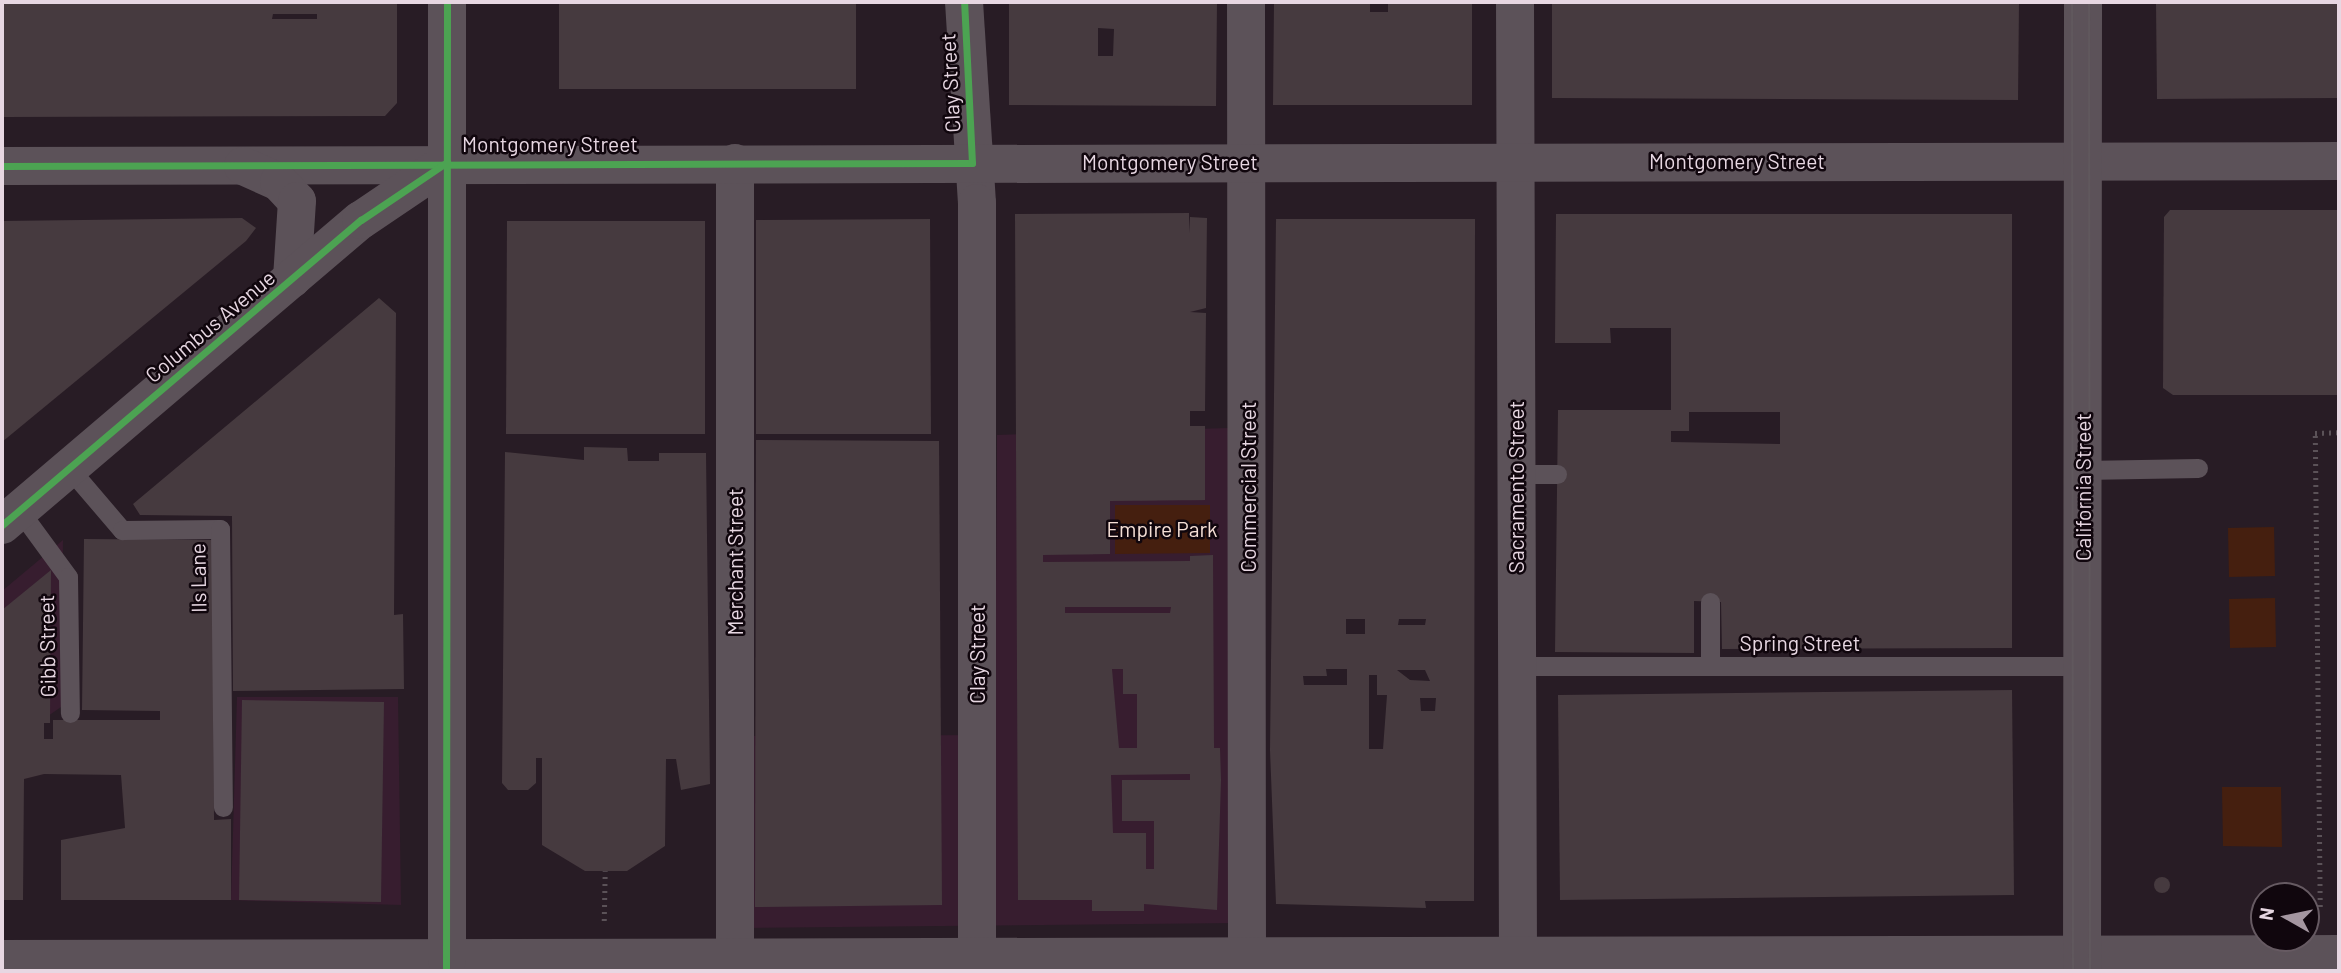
<!DOCTYPE html>
<style>
body{margin:0}
#map{position:relative;width:2341px;height:973px;overflow:hidden;background:#281c25;font-family:Barlow,sans-serif}
div>[style]{position:absolute}
[style*='--x']{left:calc(var(--x)*1px);top:calc(var(--y)*1px);width:calc(var(--w)*1px);rotate:calc(var(--a)*1deg)}
.built>*{inset:0;background:#371d2f}
.green>*{inset:0;background:#451f0f}
.building>*{inset:0;background:#463a3f}
.round{border-radius:50%}
.path>*{height:4.5px;margin-top:-2.25px;transform-origin:0;background:repeating-linear-gradient(90deg,#5b5258 0 2px,transparent 0 7px)}
.lane>*{height:19px;margin:-9.5px;padding:0 9.5px;transform-origin:9.5px;border-radius:9.5px;background:#5c5259}
.street>*{height:38px;margin:-19px;padding:0 19px;transform-origin:19px;border-radius:19px;background:#5c5259}
.secondary>*{height:38px;margin:-19px;padding:0 19px;transform-origin:19px;border-radius:19px;background:#5c5259}
.tram>*{height:2px;margin:-1px;padding:0 1px;transform-origin:1px;border-radius:1px;background:#60585d}
.cycleway>*{height:7px;margin:-3.5px;padding:0 3.5px;transform-origin:3.5px;border-radius:3.5px;background:#4ca352}
span{translate:-50% -50%;white-space:nowrap;text-align:center;line-height:1.15;-webkit-text-stroke:5px #10060d;paint-order:stroke}
.street-label{font-size:21px;color:#e7d7e2}
.park-label{font-size:21px;color:#f5dfd6}
.frame{position:absolute;inset:0;border:4px solid #e7d7e2;pointer-events:none}
.north{position:absolute;left:2250px;top:882px;width:70px;height:70px;box-sizing:border-box;background:#10060d;border:2px solid #665a62;border-radius:50%;rotate:279deg;font-size:19px;font-weight:700;line-height:28px;text-align:center;color:#e7d7e2}
.north::after{content:'';display:block;margin:auto;width:24px;height:32px;background:#a496a0;clip-path:polygon(50% 0,100% 100%,50% 72%,0 100%)}
</style>
<div id="map">
<div class="built">
<i style="clip-path:polygon(1228px 428px,1239px 923px,749px 928px,747px 736px,995px 735px,997px 435px)"></i>
<i style="clip-path:polygon(63px 540px,61px 707px,2px 748px,2px 591px)"></i>
<i style="clip-path:polygon(237px 697px,398px 697px,401px 905px,231px 900px)"></i>
</div>
<div class="green">
<i style="clip-path:polygon(1115px 505px,1210px 505px,1210px 553px,1115px 554px)"></i>
<i style="clip-path:polygon(2274px 527px,2275px 576px,2229px 577px,2228px 528px)"></i>
<i style="clip-path:polygon(2275px 598px,2276px 647px,2230px 648px,2229px 599px)"></i>
<i style="clip-path:polygon(2222px 787px,2281px 787px,2282px 847px,2223px 846px)"></i>
</div>
<div class="building">
<i style="clip-path:polygon(evenodd,2px 2px,397px 2px,397px 103px,385px 116px,2px 117px,2px 2px,273px 14px,317px 14px,317px 19px,272px 19px,273px 14px)"></i>
<i style="clip-path:polygon(559px 2px,856px 2px,856px 89px,559px 89px)"></i>
<i style="clip-path:polygon(evenodd,1009px 2px,1217px 2px,1216px 106px,1009px 105px,1009px 2px,1098px 28px,1114px 29px,1113px 56px,1098px 56px,1098px 28px)"></i>
<i style="clip-path:polygon(1274px 2px,1370px 2px,1370px 12px,1388px 12px,1388px 2px,1472px 2px,1472px 105px,1273px 105px)"></i>
<i style="clip-path:polygon(1552px 2px,2019px 2px,2018px 100px,1552px 98px)"></i>
<i style="clip-path:polygon(2156px 2px,2339px 2px,2339px 98px,2157px 99px)"></i>
<i style="clip-path:polygon(2170px 210px,2339px 210px,2339px 395px,2173px 395px,2163px 388px,2164px 217px)"></i>
<i style="clip-path:polygon(evenodd,1189px 213px,1189px 233px,1190px 217px,1207px 218px,1206px 308px,1190px 312px,1206px 313px,1205px 411px,1190px 411px,1190px 426px,1205px 426px,1205px 500px,1110px 501px,1110px 554px,1043px 555px,1043px 562px,1190px 561px,1190px 556px,1213px 555px,1214px 748px,1220px 748px,1221px 780px,1217px 910px,1144px 904px,1144px 911px,1092px 911px,1092px 900px,1018px 900px,1015px 214px,1189px 213px,1065px 607px,1171px 607px,1170px 613px,1065px 613px,1065px 607px,1189px 213px,1112px 669px,1123px 669px,1123px 694px,1137px 694px,1137px 748px,1119px 748px,1112px 669px,1189px 213px,1190px 774px,1190px 780px,1122px 780px,1122px 821px,1154px 821px,1154px 869px,1146px 869px,1146px 833px,1113px 833px,1111px 775px,1190px 774px)"></i>
<i style="clip-path:polygon(evenodd,1556px 214px,2012px 214px,2012px 648px,1722px 649px,1721px 602px,1694px 601px,1694px 653px,1555px 652px,1558px 410px,1671px 410px,1671px 328px,1610px 328px,1611px 343px,1555px 343px,1556px 214px,1689px 412px,1780px 412px,1780px 444px,1671px 442px,1671px 431px,1689px 431px,1689px 412px)"></i>
<i style="clip-path:polygon(242px 218px,256px 228px,246px 241px,2px 442px,2px 221px)"></i>
<i style="clip-path:polygon(930px 219px,931px 434px,756px 434px,756px 220px)"></i>
<i style="clip-path:polygon(evenodd,1276px 219px,1475px 219px,1474px 901px,1425px 901px,1426px 908px,1276px 904px,1270px 750px,1276px 219px,1346px 619px,1365px 619px,1365px 634px,1346px 634px,1346px 619px,1276px 219px,1399px 619px,1426px 619px,1425px 625px,1398px 625px,1399px 619px,1276px 219px,1326px 669px,1347px 669px,1347px 685px,1304px 685px,1303px 676px,1327px 676px,1326px 669px,1276px 219px,1397px 670px,1425px 670px,1430px 681px,1410px 680px,1397px 670px,1276px 219px,1369px 675px,1377px 675px,1377px 695px,1387px 695px,1383px 749px,1369px 749px,1369px 675px,1276px 219px,1420px 698px,1436px 698px,1435px 711px,1421px 711px,1420px 698px)"></i>
<i style="clip-path:polygon(507px 221px,705px 221px,705px 434px,506px 434px)"></i>
<i style="clip-path:polygon(379px 298px,396px 313px,394px 615px,403px 614px,404px 689px,233px 691px,232px 516px,140px 515px,133px 504px)"></i>
<i style="clip-path:polygon(756px 440px,939px 441px,942px 905px,755px 907px)"></i>
<i style="clip-path:polygon(584px 447px,627px 448px,628px 461px,659px 461px,659px 453px,706px 453px,710px 784px,681px 790px,676px 759px,666px 759px,665px 846px,627px 871px,585px 871px,542px 845px,542px 758px,536px 758px,536px 783px,528px 790px,508px 790px,502px 783px,505px 452px,584px 460px)"></i>
<i style="clip-path:polygon(84px 539px,213px 540px,214px 820px,231px 819px,231px 900px,61px 900px,61px 840px,125px 828px,121px 775px,44px 774px,24px 779px,23px 900px,2px 900px,2px 610px,51px 570px,50px 723px,44px 723px,44px 739px,53px 739px,53px 720px,160px 720px,160px 711px,82px 710px)"></i>
<i style="clip-path:polygon(2012px 690px,2014px 895px,1560px 900px,1558px 695px)"></i>
<i style="clip-path:polygon(242px 700px,384px 702px,381px 902px,239px 900px)"></i>
<i class="round" style="left:2154px;top:877px;width:16px;height:16px"></i>
</div>
<div class="path">
<i style="--x:2320;--y:907;--w:474;--a:-90.6"></i>
<i style="--x:2315;--y:433;--w:24;--a:-2"></i>
<i style="--x:604;--y:921;--w:50;--a:-88.9"></i>
</div>
<div class="lane">
<i style="--x:69;--y:468;--w:82;--a:49.5"></i>
<i style="--x:122;--y:530;--w:98;--a:-0.6"></i>
<i style="--x:220;--y:529;--w:278;--a:89.4"></i>
<i style="--x:2083;--y:470;--w:115;--a:-1"></i>
<i style="--x:1516;--y:474;--w:41;--a:0"></i>
<i style="--x:19;--y:510;--w:83;--a:53.8"></i>
<i style="--x:68;--y:577;--w:136;--a:89.2"></i>
<i style="--x:1710;--y:602;--w:64;--a:90"></i>
<i style="--x:1517;--y:666;--w:566;--a:0"></i>
</div>
<div class="street">
<i style="--x:1246;--y:2;--w:969;--a:89.94"></i>
<i style="--x:735;--y:163;--w:798;--a:90"></i>
</div>
<div class="secondary">
<i style="--x:964;--y:2;--w:201;--a:86.3"></i>
<i style="--x:977;--y:203;--w:768;--a:90"></i>
<i style="--x:1515;--y:2;--w:969;--a:89.82"></i>
<i style="--x:2;--y:166;--w:2337;--a:-0.12"></i>
<i style="--x:243;--y:166;--w:39;--a:24"></i>
<i style="--x:279;--y:182;--w:26;--a:47"></i>
<i style="--x:297;--y:201;--w:78;--a:93.7"></i>
<i style="--x:2;--y:525;--w:471;--a:-40.4"></i>
<i style="--x:361;--y:220;--w:104;--a:-34"></i>
<i style="--x:2;--y:959;--w:2337;--a:-0.12"></i>
<i style="--x:447;--y:960;--w:958;--a:-90"></i>
<i style="--x:2082;--y:971;--w:969;--a:-89.94"></i>
</div>
<div class="tram">
<i style="--x:2072;--y:2;--w:969;--a:89.94"></i>
<i style="--x:2089;--y:2;--w:969;--a:89.94"></i>
</div>
<div class="cycleway">
<i style="--x:2;--y:166;--w:970;--a:-0.18"></i>
<i style="--x:972;--y:163;--w:161;--a:-92.8"></i>
<i style="--x:2;--y:525;--w:471;--a:-40.4"></i>
<i style="--x:361;--y:220;--w:104;--a:-34"></i>
<i style="--x:446;--y:971;--w:969;--a:-89.94"></i>
</div>
<div class="street-label">
<span style="left:950px;top:83px;rotate:-93deg">Clay Street</span>
<span style="left:550px;top:144px">Montgomery Street</span>
<span style="left:1737px;top:161px">Montgomery Street</span>
<span style="left:1170px;top:162px">Montgomery Street</span>
<span style="left:210px;top:326px;rotate:-40deg">Columbus Avenue</span>
<span style="left:1248px;top:487px;rotate:-90deg">Commercial Street</span>
<span style="left:1516px;top:487px;rotate:-90deg">Sacramento Street</span>
<span style="left:2083px;top:487px;rotate:-90deg">California Street</span>
<span style="left:735px;top:562px;rotate:-90deg">Merchant Street</span>
<span style="left:198px;top:578px;rotate:-91deg">Ils Lane</span>
<span style="left:1800px;top:643px">Spring Street</span>
<span style="left:47px;top:646px;rotate:-91deg">Gibb Street</span>
<span style="left:977px;top:654px;rotate:-90deg">Clay Street</span>
</div>
<div class="park-label">
<span style="left:1162px;top:529px">Empire Park</span>
</div>
<div class="frame"></div>
<div class="north">N</div>
</div>
